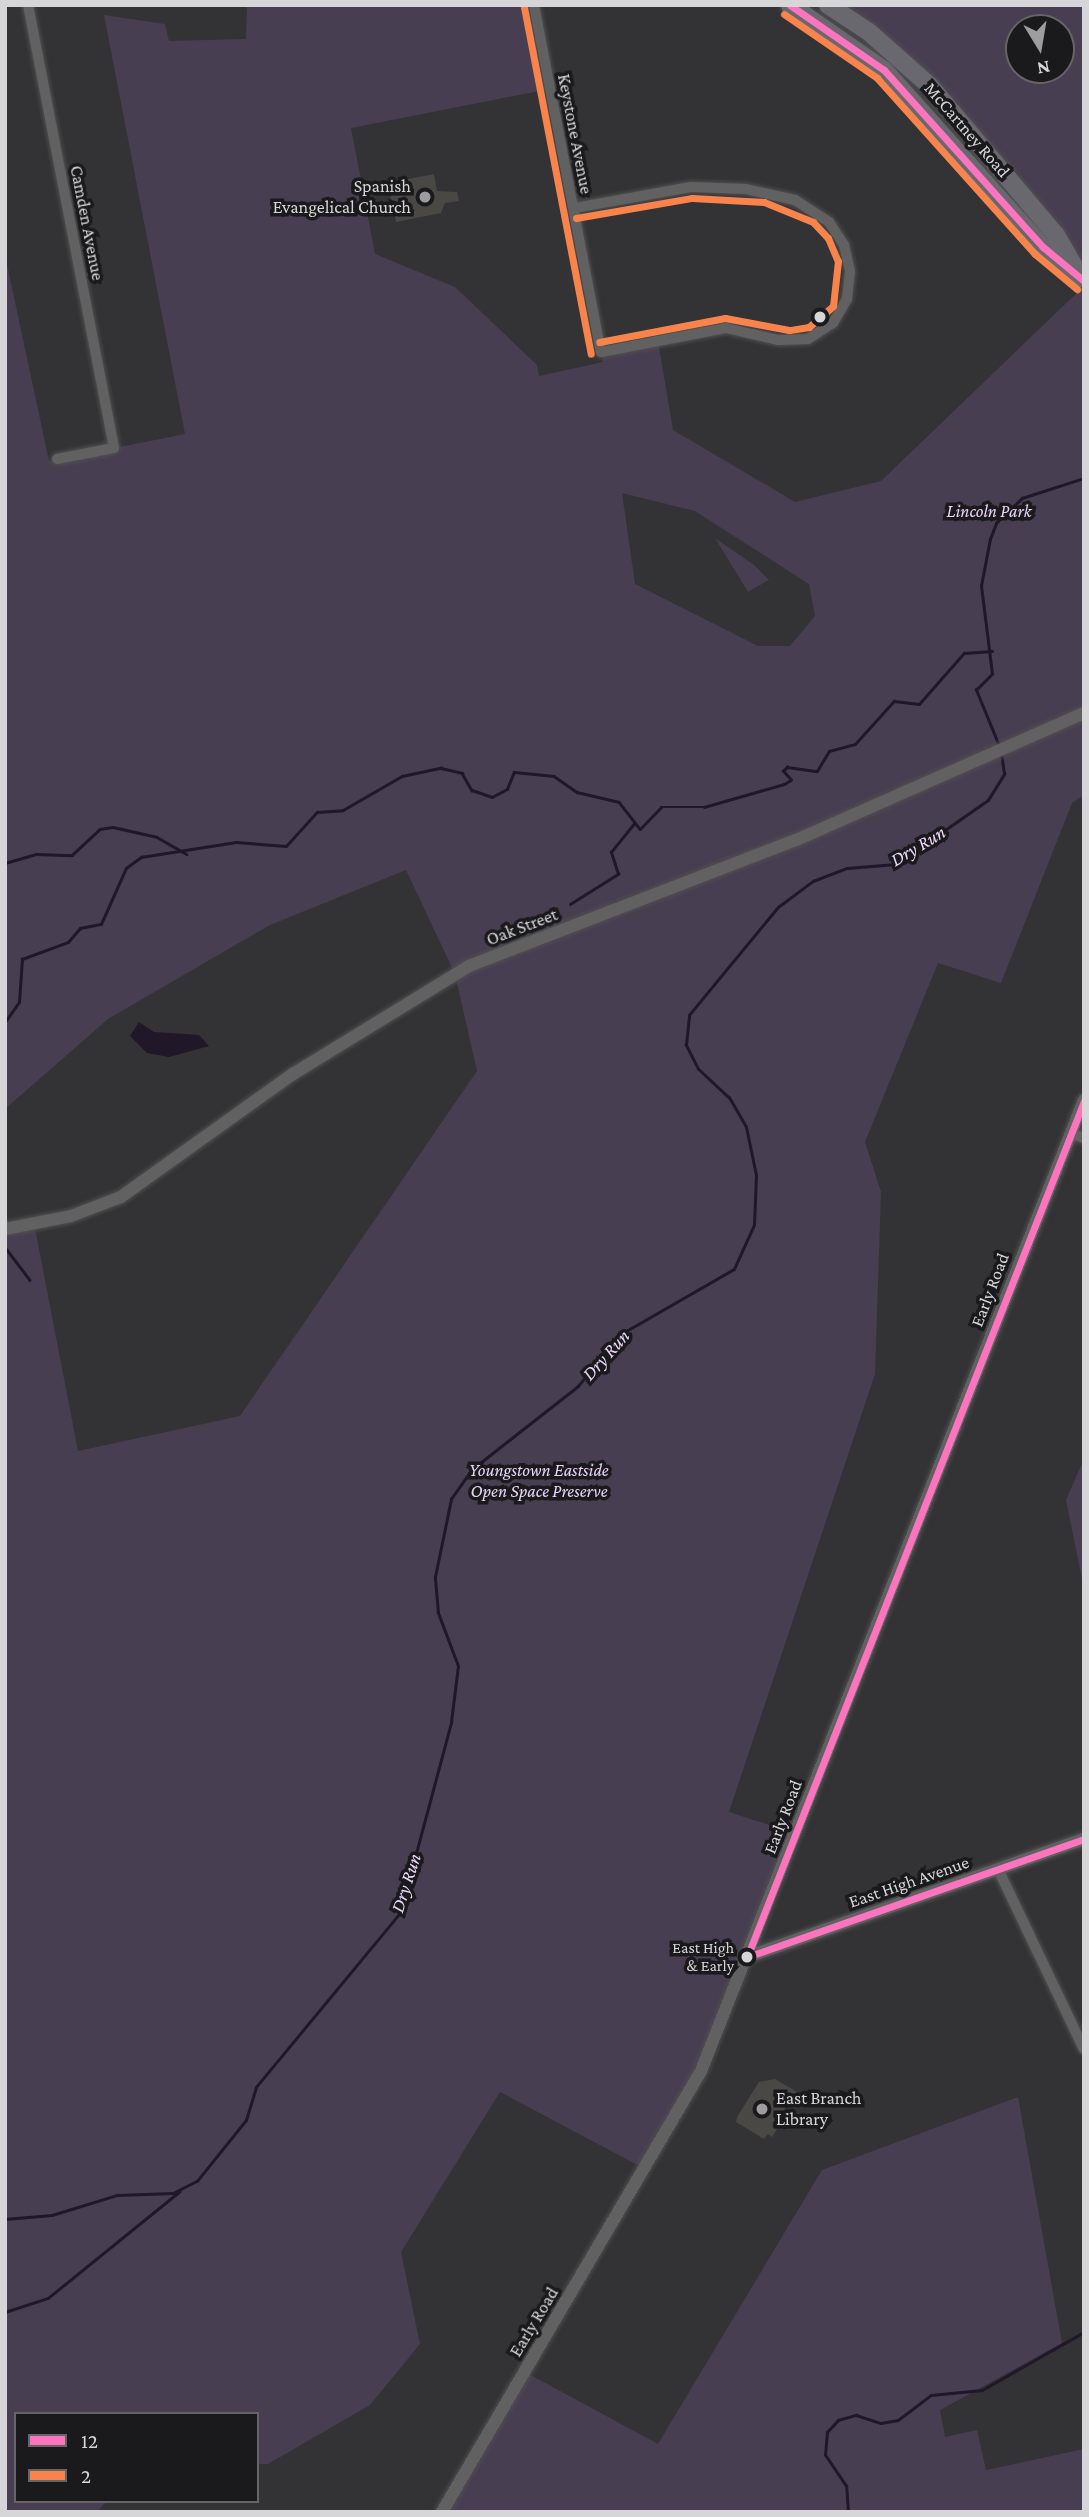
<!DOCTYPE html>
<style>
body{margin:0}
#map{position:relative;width:1089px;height:2517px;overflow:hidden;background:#333234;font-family:"Crimson Pro",serif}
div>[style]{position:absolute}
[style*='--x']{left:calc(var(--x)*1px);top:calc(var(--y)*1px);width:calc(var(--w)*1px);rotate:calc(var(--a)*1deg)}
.green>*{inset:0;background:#483e51}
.water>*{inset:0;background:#201729}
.stream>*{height:2.5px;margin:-1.25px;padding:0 1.25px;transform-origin:1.25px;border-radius:1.25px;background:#201729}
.building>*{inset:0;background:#4a4844}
.roads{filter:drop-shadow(0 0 2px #504f51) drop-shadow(0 0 2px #504f51)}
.street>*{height:10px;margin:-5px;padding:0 5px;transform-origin:5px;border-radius:5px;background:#616162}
.secondary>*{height:12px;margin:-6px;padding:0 6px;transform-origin:6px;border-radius:6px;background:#616162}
.highway>*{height:18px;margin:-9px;padding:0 9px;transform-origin:9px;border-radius:9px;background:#6a686f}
.bus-1>*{height:7px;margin:-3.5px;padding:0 3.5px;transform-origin:3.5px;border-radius:3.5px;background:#fc73be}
.bus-2>*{height:7px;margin:-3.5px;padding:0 3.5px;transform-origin:3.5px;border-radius:3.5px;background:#f8844c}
.dots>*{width:19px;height:19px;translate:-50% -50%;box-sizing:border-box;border:4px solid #1a191b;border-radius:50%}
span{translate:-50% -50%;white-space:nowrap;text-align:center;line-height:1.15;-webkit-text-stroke:7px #1a191b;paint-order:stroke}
.bus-label{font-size:16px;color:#d6d5d8}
.right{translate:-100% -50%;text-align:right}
.street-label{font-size:18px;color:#d6d5d8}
.poi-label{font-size:18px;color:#d6d5d8}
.left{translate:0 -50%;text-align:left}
.park-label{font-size:18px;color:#e6d3fa;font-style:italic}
.water-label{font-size:19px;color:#ebd8ff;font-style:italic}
.frame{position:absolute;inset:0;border:7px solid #d6d5d8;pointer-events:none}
.legend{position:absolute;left:14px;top:2412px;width:245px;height:91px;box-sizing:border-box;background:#1a191b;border:2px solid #656467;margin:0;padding:9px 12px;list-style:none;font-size:21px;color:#d6d5d8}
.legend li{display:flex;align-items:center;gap:14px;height:35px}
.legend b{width:35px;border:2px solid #656467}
.north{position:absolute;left:1005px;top:14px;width:70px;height:70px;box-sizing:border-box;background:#1a191b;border:2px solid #656467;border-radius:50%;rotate:169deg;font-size:19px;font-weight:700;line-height:28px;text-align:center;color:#d6d5d8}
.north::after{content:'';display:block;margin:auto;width:24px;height:32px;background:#9d9c9f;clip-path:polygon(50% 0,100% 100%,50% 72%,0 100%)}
</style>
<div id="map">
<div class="green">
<i style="clip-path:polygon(evenodd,247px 5px,534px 5px,550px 89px,351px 128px,375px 254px,455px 287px,537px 365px,539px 376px,603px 362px,601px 352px,658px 341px,673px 430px,795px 502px,881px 481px,1084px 286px,1084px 795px,1072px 803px,1001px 983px,938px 963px,865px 1142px,881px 1192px,875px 1374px,729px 1812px,795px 1833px,711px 2047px,645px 2169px,500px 2092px,401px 2252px,420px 2344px,370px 2405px,268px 2464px,257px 2464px,257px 2414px,16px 2414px,16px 2501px,107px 2501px,97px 2512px,5px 2512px,5px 1207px,9px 1228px,34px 1223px,78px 1451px,240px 1416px,477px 1071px,455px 974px,406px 870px,270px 925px,108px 1019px,5px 1109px,5px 255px,49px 461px,185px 434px,104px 15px,165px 24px,169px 41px,246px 39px,247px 5px,622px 493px,695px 511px,809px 584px,815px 616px,790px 646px,758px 646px,635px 584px,622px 493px)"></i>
<i style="clip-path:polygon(evenodd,828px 5px,1084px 5px,1084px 281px,970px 132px,828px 5px,1019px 28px,1061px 28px,1061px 70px,1019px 70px,1019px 28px)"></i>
<i style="clip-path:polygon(715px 538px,754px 565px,769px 580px,748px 592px)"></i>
<i style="clip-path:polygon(1084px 1459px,1084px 1589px,1066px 1500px)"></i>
<i style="clip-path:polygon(1018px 2097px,1062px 2343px,940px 2410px,945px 2437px,977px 2430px,986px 2470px,1084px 2449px,1084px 2512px,442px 2512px,525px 2372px,658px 2444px,822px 2170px)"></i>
</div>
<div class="water">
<i style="clip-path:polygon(139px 1022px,154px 1032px,199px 1035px,209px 1046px,169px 1057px,147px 1053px,130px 1036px)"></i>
</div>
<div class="stream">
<i style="--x:999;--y:746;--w:61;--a:-112.3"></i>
<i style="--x:976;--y:690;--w:23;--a:-45"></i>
<i style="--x:992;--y:674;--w:89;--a:-97.1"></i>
<i style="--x:981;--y:586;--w:48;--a:-79.2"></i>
<i style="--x:990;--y:539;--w:17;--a:-69"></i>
<i style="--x:996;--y:523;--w:36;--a:-44"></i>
<i style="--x:1022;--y:498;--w:65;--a:-17.9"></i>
<i style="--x:5;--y:863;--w:32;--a:-16"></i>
<i style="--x:36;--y:854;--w:36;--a:2"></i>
<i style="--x:72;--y:855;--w:38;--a:-43"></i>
<i style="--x:100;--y:829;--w:13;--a:-9"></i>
<i style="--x:113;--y:827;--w:45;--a:12.8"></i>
<i style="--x:157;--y:837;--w:34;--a:30"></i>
<i style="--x:570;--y:904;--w:57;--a:-32"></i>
<i style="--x:618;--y:874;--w:23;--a:-108"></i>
<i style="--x:611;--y:852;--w:36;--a:-51"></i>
<i style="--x:5;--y:1022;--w:24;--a:-55"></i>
<i style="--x:19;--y:1002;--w:43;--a:-86"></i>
<i style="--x:22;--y:959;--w:49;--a:-20.3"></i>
<i style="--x:68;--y:942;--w:18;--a:-49"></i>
<i style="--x:80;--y:928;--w:21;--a:-11"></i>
<i style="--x:101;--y:924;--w:61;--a:-65.9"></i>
<i style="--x:126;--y:868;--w:19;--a:-36"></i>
<i style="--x:141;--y:857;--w:96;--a:-9"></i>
<i style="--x:236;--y:842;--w:50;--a:4.6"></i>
<i style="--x:286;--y:846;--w:46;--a:-47.6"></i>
<i style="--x:317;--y:812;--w:26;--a:-4"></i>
<i style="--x:343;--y:810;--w:68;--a:-30"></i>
<i style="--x:402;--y:776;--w:40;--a:-12"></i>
<i style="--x:441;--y:768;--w:22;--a:13"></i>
<i style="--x:462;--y:773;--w:20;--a:60"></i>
<i style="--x:472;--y:790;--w:21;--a:19"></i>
<i style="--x:492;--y:797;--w:17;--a:-28"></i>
<i style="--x:507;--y:789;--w:18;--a:-68"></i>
<i style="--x:514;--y:772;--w:40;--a:5.7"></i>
<i style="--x:554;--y:776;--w:28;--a:35"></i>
<i style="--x:577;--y:792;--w:43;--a:13.4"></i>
<i style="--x:619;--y:802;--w:34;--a:52"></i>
<i style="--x:640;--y:829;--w:30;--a:-46"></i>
<i style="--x:661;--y:807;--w:43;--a:0"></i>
<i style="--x:704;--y:807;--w:83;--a:-16"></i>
<i style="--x:784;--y:784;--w:8;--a:-30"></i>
<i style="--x:791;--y:780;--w:12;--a:-132"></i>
<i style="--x:783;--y:771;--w:6;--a:-45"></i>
<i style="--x:787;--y:767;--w:30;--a:8"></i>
<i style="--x:817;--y:771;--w:23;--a:-59"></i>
<i style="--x:829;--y:751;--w:27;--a:-15"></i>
<i style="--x:855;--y:744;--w:58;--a:-47.8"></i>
<i style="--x:894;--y:701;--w:25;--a:7"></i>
<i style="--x:919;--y:704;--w:68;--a:-48.6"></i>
<i style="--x:964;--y:653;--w:28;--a:-4"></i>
<i style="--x:5;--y:1247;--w:41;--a:52.9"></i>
<i style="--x:5;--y:2219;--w:47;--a:-4.9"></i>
<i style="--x:52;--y:2215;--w:68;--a:-17.1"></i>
<i style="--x:117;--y:2195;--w:56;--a:-2"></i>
<i style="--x:173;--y:2193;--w:27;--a:-27"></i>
<i style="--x:197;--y:2181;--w:78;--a:-51.2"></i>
<i style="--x:246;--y:2120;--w:34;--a:-73"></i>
<i style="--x:256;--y:2087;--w:226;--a:-50.4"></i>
<i style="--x:400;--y:1913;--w:198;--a:-75"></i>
<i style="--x:451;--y:1722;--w:56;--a:-82.9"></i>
<i style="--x:458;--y:1666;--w:57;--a:-110.7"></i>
<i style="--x:438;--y:1613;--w:36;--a:-95"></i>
<i style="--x:435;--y:1577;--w:80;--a:-78.4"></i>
<i style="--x:451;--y:1499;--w:35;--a:-55"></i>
<i style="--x:471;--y:1470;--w:136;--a:-38.1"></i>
<i style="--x:578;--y:1386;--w:67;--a:-50.4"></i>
<i style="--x:621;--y:1334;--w:130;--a:-29.9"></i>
<i style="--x:734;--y:1269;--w:48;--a:-65.6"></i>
<i style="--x:754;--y:1225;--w:50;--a:-87.7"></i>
<i style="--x:756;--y:1175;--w:49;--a:-101.8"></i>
<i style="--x:746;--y:1127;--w:34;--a:-120"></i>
<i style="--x:729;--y:1098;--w:42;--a:-136.9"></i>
<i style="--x:698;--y:1069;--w:27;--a:-117"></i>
<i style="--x:686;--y:1045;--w:30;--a:-84"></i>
<i style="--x:689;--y:1015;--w:140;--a:-50.5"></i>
<i style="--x:778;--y:907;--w:44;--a:-36.6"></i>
<i style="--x:813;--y:881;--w:36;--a:-21"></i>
<i style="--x:847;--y:868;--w:49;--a:-4.7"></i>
<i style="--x:896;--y:864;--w:112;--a:-34.8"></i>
<i style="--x:988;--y:800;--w:31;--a:-58"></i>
<i style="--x:1004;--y:774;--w:21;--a:-98"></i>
<i style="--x:5;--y:2312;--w:45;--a:-18"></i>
<i style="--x:48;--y:2298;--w:169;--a:-39"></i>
<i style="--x:848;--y:2512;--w:26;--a:-94"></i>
<i style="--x:846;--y:2486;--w:37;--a:-124"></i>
<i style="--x:825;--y:2455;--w:23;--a:-85"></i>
<i style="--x:827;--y:2432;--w:16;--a:-47"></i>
<i style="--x:838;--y:2420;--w:19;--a:-16"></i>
<i style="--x:856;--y:2415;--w:26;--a:18"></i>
<i style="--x:881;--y:2423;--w:17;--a:-10"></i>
<i style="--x:898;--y:2420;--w:41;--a:-37.1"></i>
<i style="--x:931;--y:2395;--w:51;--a:-5.6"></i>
<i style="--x:982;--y:2390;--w:117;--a:-29.6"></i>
</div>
<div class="building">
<i style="clip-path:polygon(434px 174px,437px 191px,457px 192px,459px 201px,445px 203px,441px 213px,396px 222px,388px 183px)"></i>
<i style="clip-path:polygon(775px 2079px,797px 2092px,772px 2126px,777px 2129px,772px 2137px,768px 2134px,764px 2139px,736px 2122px,737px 2117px,759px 2082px)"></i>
</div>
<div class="roads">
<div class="street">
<i style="--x:28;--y:5;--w:451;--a:79"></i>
<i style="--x:114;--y:448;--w:58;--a:169.1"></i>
<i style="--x:534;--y:5;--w:353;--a:79.1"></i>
<i style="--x:601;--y:352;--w:127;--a:-10.9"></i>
<i style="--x:726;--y:328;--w:53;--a:13"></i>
<i style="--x:778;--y:340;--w:30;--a:-2"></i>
<i style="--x:808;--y:339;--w:30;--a:-33"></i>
<i style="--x:833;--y:323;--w:28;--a:-60"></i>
<i style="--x:847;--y:299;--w:28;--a:-84"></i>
<i style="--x:850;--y:271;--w:27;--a:-103"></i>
<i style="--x:844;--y:245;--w:27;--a:-123"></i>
<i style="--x:829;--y:222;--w:40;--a:-147.1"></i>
<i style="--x:795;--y:200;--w:50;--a:-167.3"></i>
<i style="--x:746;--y:189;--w:55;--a:-177.9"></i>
<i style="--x:691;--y:187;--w:119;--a:169.8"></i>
<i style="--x:1071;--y:1133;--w:14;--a:21"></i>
<i style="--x:998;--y:1869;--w:199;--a:64.5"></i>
</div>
<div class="secondary">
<i style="--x:5;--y:1229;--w:67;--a:-11.1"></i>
<i style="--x:71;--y:1216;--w:53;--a:-20.8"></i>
<i style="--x:121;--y:1197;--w:211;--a:-35.6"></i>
<i style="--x:293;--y:1074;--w:206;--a:-31.5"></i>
<i style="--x:469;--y:966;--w:350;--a:-21.1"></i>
<i style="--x:796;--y:840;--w:315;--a:-23.8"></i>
<i style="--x:747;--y:1957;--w:357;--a:-19.3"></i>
<i style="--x:442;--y:2512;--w:511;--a:-59.57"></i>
<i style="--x:701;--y:2071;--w:1044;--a:-68.47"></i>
</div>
<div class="highway">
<i style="--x:790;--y:5;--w:114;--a:34.7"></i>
<i style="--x:884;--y:70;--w:238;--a:48.1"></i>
<i style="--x:1043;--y:247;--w:49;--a:39.2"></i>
<i style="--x:828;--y:5;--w:49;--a:33.4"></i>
<i style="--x:869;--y:32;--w:81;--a:41.5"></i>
<i style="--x:930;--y:86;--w:195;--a:49.8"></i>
<i style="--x:1056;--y:235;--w:38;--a:60"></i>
</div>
</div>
<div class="bus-1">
<i style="--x:790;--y:5;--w:114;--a:34.7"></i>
<i style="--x:884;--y:70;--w:238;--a:48.1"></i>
<i style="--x:1043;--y:247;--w:53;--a:39.7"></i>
<i style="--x:747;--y:1957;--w:920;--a:-68.51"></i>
<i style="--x:747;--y:1957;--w:357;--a:-19.3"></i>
</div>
<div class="bus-2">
<i style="--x:524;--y:7;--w:353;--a:79.1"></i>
<i style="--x:784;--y:14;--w:113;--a:34.5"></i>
<i style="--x:877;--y:78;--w:237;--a:48.1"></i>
<i style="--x:1035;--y:254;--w:55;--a:39.8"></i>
<i style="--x:576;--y:218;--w:118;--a:-9.8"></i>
<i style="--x:692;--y:198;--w:72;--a:3.2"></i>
<i style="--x:764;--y:202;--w:53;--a:22.2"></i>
<i style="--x:813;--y:222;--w:22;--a:47"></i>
<i style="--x:828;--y:238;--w:25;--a:67"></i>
<i style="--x:838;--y:261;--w:45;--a:96.3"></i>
<i style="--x:833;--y:306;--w:32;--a:139"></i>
<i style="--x:809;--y:327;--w:20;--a:171"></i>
<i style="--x:789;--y:330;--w:65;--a:-169.4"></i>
<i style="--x:725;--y:318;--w:128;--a:169.2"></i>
</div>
<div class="dots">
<i style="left:425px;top:197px;background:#9d9c9f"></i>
<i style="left:820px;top:317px;background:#d6d5d8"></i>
<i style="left:747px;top:1957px;background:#d6d5d8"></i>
<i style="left:762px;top:2109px;background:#9d9c9f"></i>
</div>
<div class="bus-label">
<span class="right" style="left:734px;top:1957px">East High<br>&amp; Early</span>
</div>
<div class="street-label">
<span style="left:967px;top:130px;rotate:49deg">McCartney Road</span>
<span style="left:575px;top:134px;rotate:79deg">Keystone Avenue</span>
<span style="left:87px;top:223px;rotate:79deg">Camden Avenue</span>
<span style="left:522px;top:927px;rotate:-21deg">Oak Street</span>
<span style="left:990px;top:1290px;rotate:-69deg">Early Road</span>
<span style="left:783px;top:1817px;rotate:-69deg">Early Road</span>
<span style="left:909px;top:1882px;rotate:-19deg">East High Avenue</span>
<span style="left:534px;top:2322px;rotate:-59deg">Early Road</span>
</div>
<div class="poi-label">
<span class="right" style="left:411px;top:197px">Spanish<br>Evangelical Church</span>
<span class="left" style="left:776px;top:2109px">East Branch<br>Library</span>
</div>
<div class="park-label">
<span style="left:989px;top:511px">Lincoln Park</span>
<span style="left:539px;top:1481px">Youngstown Eastside<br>Open Space Preserve</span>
</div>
<div class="water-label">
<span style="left:918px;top:846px;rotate:-31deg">Dry Run</span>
<span style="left:606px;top:1355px;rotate:-48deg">Dry Run</span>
<span style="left:406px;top:1883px;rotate:-72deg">Dry Run</span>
</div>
<div class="frame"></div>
<ul class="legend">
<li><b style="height:9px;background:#fc73be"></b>12</li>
<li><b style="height:9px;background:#f8844c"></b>2</li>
</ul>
<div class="north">N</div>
</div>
